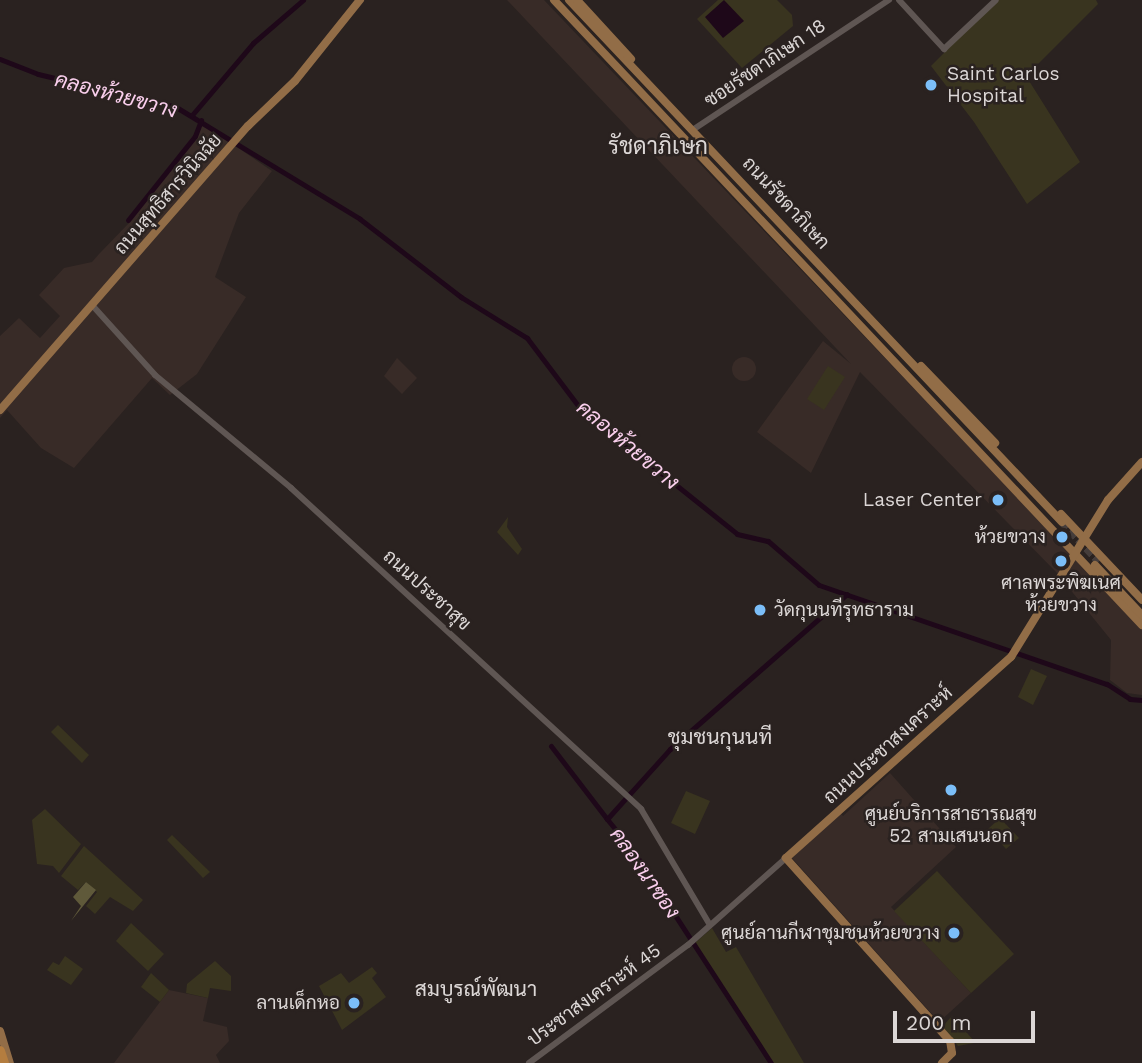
<!DOCTYPE html>
<meta charset="utf-8">
<style>
body{margin:0}
#map{position:relative;width:1142px;height:1063px;overflow:hidden;background:#2a2220;font-family:"Work Sans",Sarabun,sans-serif}
div>[style]{position:absolute}
[style*='--x']{left:calc(var(--x)*1px);top:calc(var(--y)*1px);width:calc(var(--w)*1px);rotate:calc(var(--a)*1deg)}
.built>*{inset:0;background:#382b27}
.round{border-radius:50%}
.green>*{inset:0;background:#39341f}
.forest>*{inset:0;background:#5f593a}
.water>*{inset:0;background:#1e0819}
.canal>*{height:5px;margin:-2.5px;padding:0 2.5px;transform-origin:2.5px;border-radius:2.5px;background:#1e0819}
.major-tunnel>*{height:8px;margin-top:-4px;transform-origin:0;background:repeating-linear-gradient(90deg,#453d3b 0 8px,transparent 0 12px)}
.minor>*{height:6px;margin:-3px;padding:0 3px;transform-origin:3px;border-radius:3px;background:#5f5653}
.major>*{height:8px;margin:-4px;padding:0 4px;transform-origin:4px;border-radius:4px;background:#926d47}
.highway>*{height:10px;margin:-5px;padding:0 5px;transform-origin:5px;border-radius:5px;background:#b47d3f}
.dots>*{width:19px;height:19px;translate:-50% -50%;box-sizing:border-box;border:4px solid #2a2220;border-radius:50%}
span{translate:-50% -50%;white-space:nowrap;text-align:center;line-height:1.15;-webkit-text-stroke:5px #2a2220;paint-order:stroke}
.street-label{font-size:19px;color:#dcd7d6}
.poi-label{font-size:19px;color:#dcd7d6}
.left{translate:0 -50%;text-align:left}
.right{translate:-100% -50%;text-align:right}
.water-label{font-size:21px;color:#facfed;font-style:italic}
.neighbourhood-label{font-size:21px;color:#dcd7d6}
.quarter-label{font-size:23px;color:#dcd7d6}
.scale{position:absolute;left:893px;top:1011px;width:142px;height:32px;box-sizing:border-box;border:4px solid #dcd7d6;border-top:0;padding-left:9px;font-size:21px;line-height:24px;white-space:nowrap;color:#dcd7d6;-webkit-text-stroke:5px #2a2220;paint-order:stroke}
</style>
<div id="map">
<div class="built">
<i style="clip-path:polygon(507px 0,544px 0,1142px 628px,1142px 695px,1127px 693px,1110px 680px,1111px 640px,1056px 572px,860px 372px,811px 473px,757px 432px,823px 341px,851px 364px)"></i>
<i style="clip-path:polygon(202px 123px,272px 171px,239px 213px,215px 277px,246px 297px,197px 374px,170px 395px,152px 378px,74px 468px,41px 448px,7px 410px,0 418px,0 336px,19px 318px,40px 338px,60px 316px,39px 295px,64px 268px,92px 262px,99px 254px,128px 224px)"></i>
<i class="round" style="left:732px;top:357px;width:24px;height:24px"></i>
<i style="clip-path:polygon(397px 358px,417px 378px,402px 394px,384px 376px)"></i>
<i style="clip-path:polygon(890px 773px,956px 847px,891px 907px,971px 993px,939px 1022px,792px 858px,839px 812px,843px 816px)"></i>
<i style="clip-path:polygon(169px 990px,208px 998px,203px 1021px,227px 1027px,229px 1041px,216px 1055px,220px 1063px,114px 1063px)"></i>
</div>
<div class="green">
<i style="clip-path:polygon(718px 0,777px 0,792px 15px,793px 26px,742px 68px,697px 19px)"></i>
<i style="clip-path:polygon(997px 0,1096px 0,1098px 4px,1026px 76px,1080px 162px,1027px 204px,974px 122px,931px 66px)"></i>
<i style="clip-path:polygon(828px 366px,845px 377px,824px 410px,807px 399px)"></i>
<i style="clip-path:polygon(508px 517px,507px 527px,522px 549px,518px 555px,497px 532px)"></i>
<i style="clip-path:polygon(1031px 669px,1047px 676px,1033px 705px,1018px 697px)"></i>
<i style="clip-path:polygon(58px 725px,89px 755px,82px 763px,51px 732px)"></i>
<i style="clip-path:polygon(686px 791px,710px 801px,695px 834px,671px 823px)"></i>
<i style="clip-path:polygon(45px 809px,81px 844px,59px 873px,53px 866px,37px 864px,32px 820px)"></i>
<i style="clip-path:polygon(1000px 818px,1019px 838px,1006px 849px,988px 829px)"></i>
<i style="clip-path:polygon(172px 835px,210px 872px,203px 878px,167px 840px)"></i>
<i style="clip-path:polygon(84px 846px,143px 900px,133px 911px,110px 897px,95px 914px,86px 906px,97px 892px,86px 882px,78px 890px,61px 876px)"></i>
<i style="clip-path:polygon(937px 871px,1014px 954px,971px 993px,894px 911px)"></i>
<i style="clip-path:polygon(131px 923px,164px 954px,148px 971px,116px 941px)"></i>
<i style="clip-path:polygon(712px 928px,726px 952px,736px 947px,804px 1063px,773px 1063px,695px 943px)"></i>
<i style="clip-path:polygon(65px 956px,83px 969px,71px 985px,47px 970px,53px 962px,59px 965px)"></i>
<i style="clip-path:polygon(215px 961px,231px 976px,231px 991px,210px 988px,208px 998px,186px 993px,187px 984px)"></i>
<i style="clip-path:polygon(372px 967px,377px 973px,372px 978px,386px 997px,342px 1030px,319px 986px,341px 973px,349px 983px)"></i>
<i style="clip-path:polygon(151px 973px,169px 990px,160px 1002px,141px 987px)"></i>
<i style="clip-path:polygon(952px 1016px,975px 1042px,974px 1043px,958px 1046px,942px 1027px)"></i>
</div>
<div class="forest">
<i style="clip-path:polygon(86px 882px,96px 890px,71px 921px,81px 906px,73px 897px)"></i>
</div>
<div class="water">
<i style="clip-path:polygon(724px 0,744px 21px,723px 38px,705px 17px)"></i>
</div>
<div class="canal">
<i style="--x:0;--y:59;--w:41;--a:21.5"></i>
<i style="--x:38;--y:74;--w:142;--a:13.4"></i>
<i style="--x:176;--y:107;--w:215;--a:31.3"></i>
<i style="--x:360;--y:219;--w:128;--a:37.7"></i>
<i style="--x:461;--y:297;--w:78;--a:31.8"></i>
<i style="--x:527;--y:338;--w:88;--a:52.9"></i>
<i style="--x:580;--y:408;--w:201;--a:38.7"></i>
<i style="--x:737;--y:534;--w:32;--a:13"></i>
<i style="--x:768;--y:541;--w:67;--a:40.8"></i>
<i style="--x:819;--y:585;--w:305;--a:19"></i>
<i style="--x:1107;--y:684;--w:27;--a:33"></i>
<i style="--x:1130;--y:699;--w:12;--a:5"></i>
<i style="--x:192;--y:115;--w:94;--a:-49.7"></i>
<i style="--x:253;--y:43;--w:66;--a:-40.7"></i>
<i style="--x:128;--y:220;--w:107;--a:-51.4"></i>
<i style="--x:195;--y:136;--w:17;--a:-69"></i>
<i style="--x:551;--y:746;--w:92;--a:52.5"></i>
<i style="--x:771;--y:1063;--w:252;--a:-123"></i>
<i style="--x:634;--y:852;--w:43;--a:-129.3"></i>
<i style="--x:607;--y:819;--w:94;--a:-48"></i>
<i style="--x:670;--y:749;--w:235;--a:-41.2"></i>
</div>
<div class="major-tunnel">
<i style="--x:1062;--y:522;--w:54;--a:47.2"></i>
</div>
<div class="minor">
<i style="--x:899;--y:0;--w:67;--a:47.4"></i>
<i style="--x:944;--y:49;--w:71;--a:-43.3"></i>
<i style="--x:694;--y:129;--w:234;--a:-33.5"></i>
<i style="--x:92;--y:305;--w:94;--a:48"></i>
<i style="--x:155;--y:375;--w:177;--a:39.7"></i>
<i style="--x:291;--y:488;--w:475;--a:42.5"></i>
<i style="--x:641;--y:809;--w:135;--a:59.3"></i>
<i style="--x:529;--y:1063;--w:198;--a:-36.6"></i>
<i style="--x:688;--y:945;--w:131;--a:-41.6"></i>
</div>
<div class="major">
<i style="--x:554;--y:0;--w:858;--a:46.75"></i>
<i style="--x:569;--y:0;--w:718;--a:46.64"></i>
<i style="--x:577;--y:0;--w:80;--a:47.5"></i>
<i style="--x:921;--y:366;--w:107;--a:46.1"></i>
<i style="--x:0;--y:410;--w:377;--a:-48.9"></i>
<i style="--x:248;--y:126;--w:65;--a:-43.8"></i>
<i style="--x:295;--y:81;--w:104;--a:-51.3"></i>
<i style="--x:1061;--y:514;--w:118;--a:46.7"></i>
<i style="--x:1095;--y:565;--w:69;--a:46.8"></i>
<i style="--x:0;--y:1031;--w:34;--a:73"></i>
<i style="--x:942;--y:1063;--w:14;--a:-45"></i>
<i style="--x:952;--y:1053;--w:12;--a:-99"></i>
<i style="--x:950;--y:1041;--w:246;--a:-131.9"></i>
<i style="--x:786;--y:858;--w:302;--a:-41.8"></i>
<i style="--x:1011;--y:657;--w:185;--a:-58.3"></i>
<i style="--x:1108;--y:500;--w:51;--a:-48.2"></i>
</div>
<div class="highway">
<i style="--x:0;--y:1051;--w:13;--a:72"></i>
</div>
<div class="dots">
<i style="left:931px;top:85px;background:#7bbef8"></i>
<i style="left:998px;top:500px;background:#7bbef8"></i>
<i style="left:1062px;top:537px;background:#7bbef8"></i>
<i style="left:1061px;top:561px;background:#7bbef8"></i>
<i style="left:760px;top:610px;background:#7bbef8"></i>
<i style="left:951px;top:790px;background:#7bbef8"></i>
<i style="left:954px;top:933px;background:#7bbef8"></i>
<i style="left:354px;top:1003px;background:#7bbef8"></i>
</div>
<div class="street-label">
<span style="left:765px;top:63px;rotate:-34deg">ซอยรัชดาภิเษก 18</span>
<span style="left:168px;top:194px;rotate:-49deg">ถนนสุทธิสารวินิจฉัย</span>
<span style="left:786px;top:203px;rotate:47deg">ถนนรัชดาภิเษก</span>
<span style="left:427px;top:590px;rotate:42deg">ถนนประชาสุข</span>
<span style="left:888px;top:745px;rotate:-42deg">ถนนประชาสงเคราะห์</span>
<span style="left:594px;top:995px;rotate:-36deg">ประชาสงเคราะห์ 45</span>
</div>
<div class="poi-label">
<span class="left" style="left:947px;top:85px">Saint Carlos<br>Hospital</span>
<span class="right" style="left:982px;top:500px">Laser Center</span>
<span class="right" style="left:1046px;top:537px">ห้วยขวาง</span>
<span style="left:1061px;top:594px">ศาลพระพิฆเนศ<br>ห้วยขวาง</span>
<span class="left" style="left:774px;top:610px">วัดกุนนทีรุทธาราม</span>
<span style="left:951px;top:825px">ศูนย์บริการสาธารณสุข<br>52 สามเสนนอก</span>
<span class="right" style="left:940px;top:933px">ศูนย์ลานกีฬาชุมชนห้วยขวาง</span>
<span class="right" style="left:340px;top:1003px">ลานเด็กหอ</span>
</div>
<div class="water-label">
<span style="left:116px;top:95px;rotate:15deg">คลองห้วยขวาง</span>
<span style="left:628px;top:445px;rotate:40deg">คลองห้วยขวาง</span>
<span style="left:645px;top:873px;rotate:55deg">คลองนาซอง</span>
</div>
<div class="neighbourhood-label">
<span style="left:720px;top:737px">ชุมชนกุนนที</span>
<span style="left:476px;top:989px">สมบูรณ์พัฒนา</span>
</div>
<div class="quarter-label">
<span style="left:658px;top:147px">รัชดาภิเษก</span>
</div>
<div class="scale">200 m</div>
</div>
